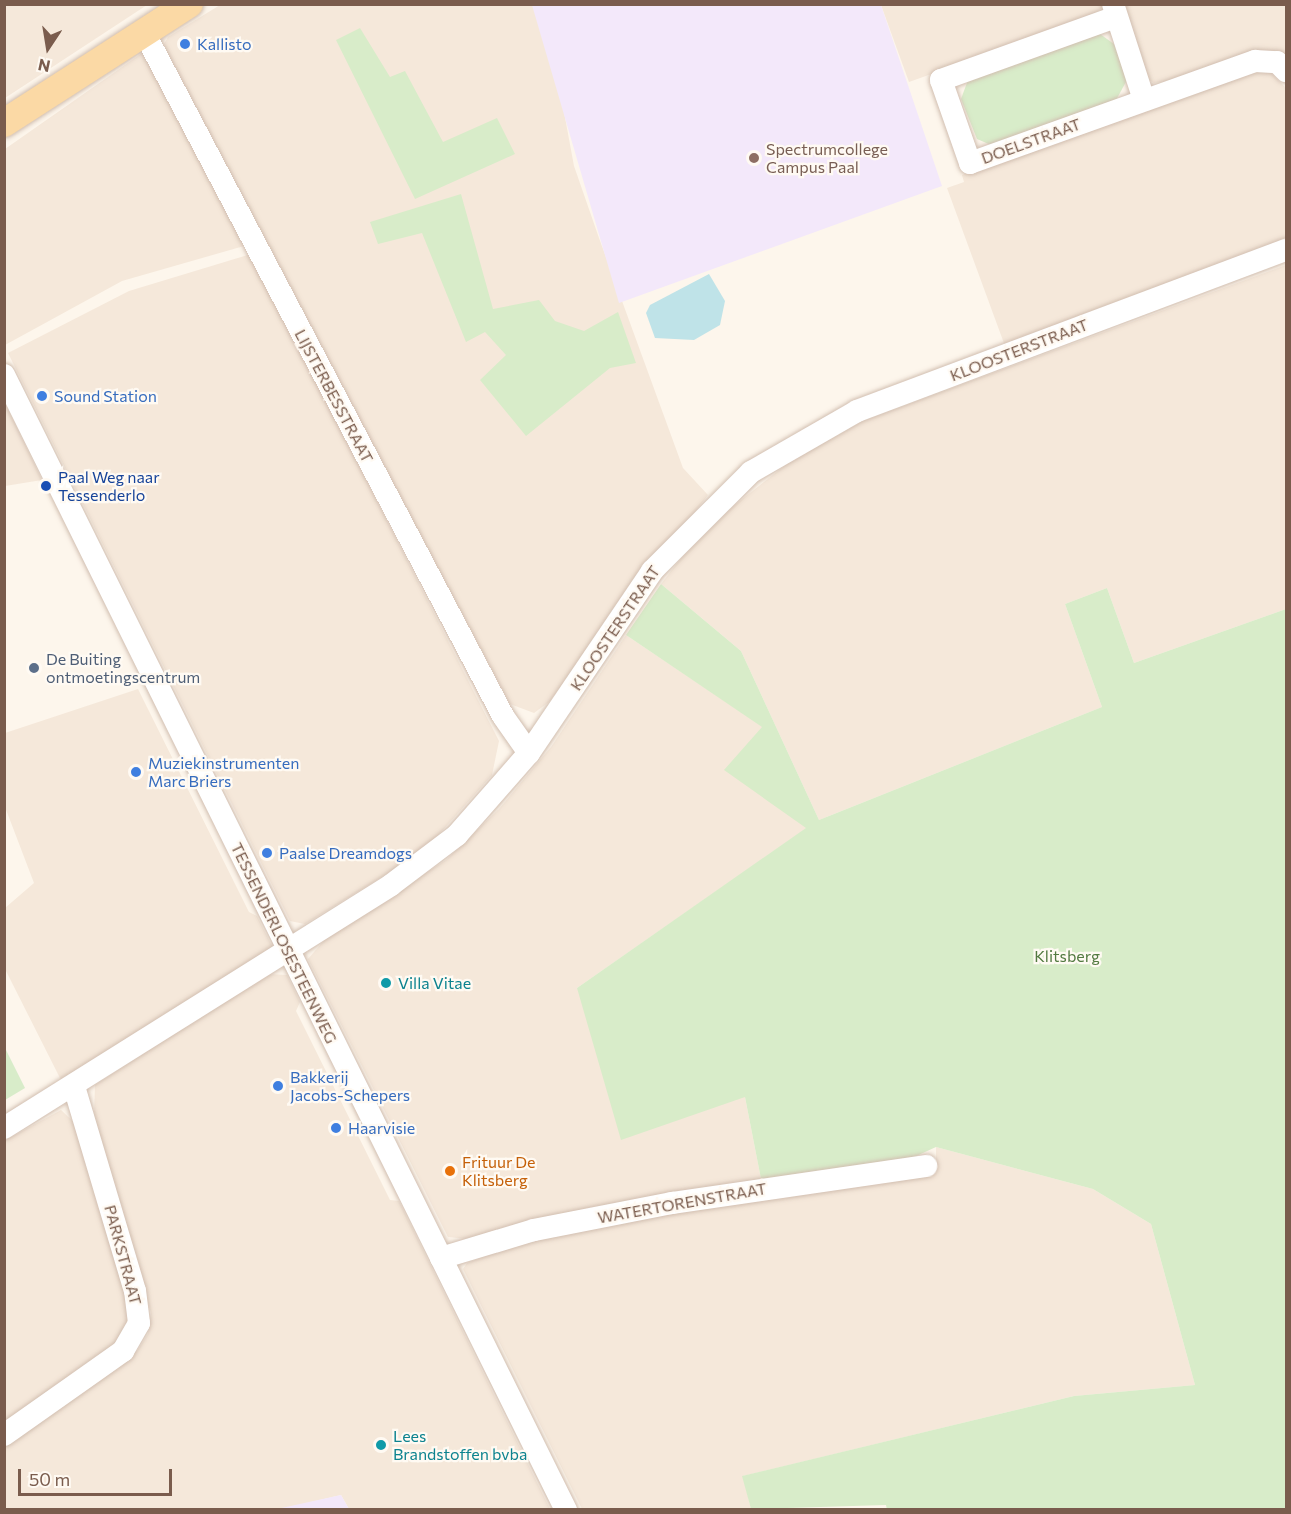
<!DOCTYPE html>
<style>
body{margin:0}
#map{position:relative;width:1291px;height:1514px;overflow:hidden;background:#fdf6ec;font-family:Commissioner,sans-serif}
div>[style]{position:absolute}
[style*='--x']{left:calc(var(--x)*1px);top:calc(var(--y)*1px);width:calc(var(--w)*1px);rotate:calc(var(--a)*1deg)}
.residential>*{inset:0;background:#f5e8da}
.education>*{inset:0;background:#f3e8fa}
.green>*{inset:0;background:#d8ecc9}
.water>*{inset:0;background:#bfe3e8}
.roads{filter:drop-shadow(0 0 2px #d1beb0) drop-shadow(0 0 2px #d1beb0)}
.minor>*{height:22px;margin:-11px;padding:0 11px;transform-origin:11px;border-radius:11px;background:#fff}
.major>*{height:28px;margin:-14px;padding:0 14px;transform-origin:14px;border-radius:14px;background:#fbd9a5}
.dots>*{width:16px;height:16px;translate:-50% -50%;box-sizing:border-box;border:3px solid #fffaf3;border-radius:50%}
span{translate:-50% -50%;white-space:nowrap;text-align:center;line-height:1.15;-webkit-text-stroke:4.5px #fffaf3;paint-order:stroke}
.shop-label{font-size:16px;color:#366cbe}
.left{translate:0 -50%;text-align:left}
.street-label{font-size:16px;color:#7a5c4d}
.education-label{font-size:16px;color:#785e54}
.transit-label{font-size:16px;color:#164399}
.service-label{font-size:16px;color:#4e5e75}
.park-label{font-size:16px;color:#537a41}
.culture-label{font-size:16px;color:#0d838f}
.food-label{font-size:16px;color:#c56008}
.frame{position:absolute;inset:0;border:6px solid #7a5c4d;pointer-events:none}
.north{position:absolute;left:18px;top:18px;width:60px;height:60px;-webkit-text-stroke:4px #fffaf3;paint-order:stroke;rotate:192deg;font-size:16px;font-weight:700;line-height:24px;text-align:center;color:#7a5c4d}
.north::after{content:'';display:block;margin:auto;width:21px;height:27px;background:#7a5c4d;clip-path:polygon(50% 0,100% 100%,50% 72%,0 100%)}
.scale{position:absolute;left:18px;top:1469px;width:154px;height:27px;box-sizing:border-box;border:3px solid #7a5c4d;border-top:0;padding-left:8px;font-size:18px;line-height:21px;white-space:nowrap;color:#7a5c4d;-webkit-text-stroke:4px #fffaf3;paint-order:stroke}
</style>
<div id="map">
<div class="residential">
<i style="clip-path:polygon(5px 4px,147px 4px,147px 5px,5px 98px)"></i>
<i style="clip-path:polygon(220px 5px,537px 5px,549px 31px,574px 166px,599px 238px,683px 468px,708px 495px,549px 702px,534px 713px,510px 704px,174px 71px,164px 44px,168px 37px)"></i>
<i style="clip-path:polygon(881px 5px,1105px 5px,1091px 17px,909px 82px)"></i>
<i style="clip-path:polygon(1123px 5px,1286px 5px,1286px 60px,1154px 83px,1147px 79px)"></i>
<i style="clip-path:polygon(145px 51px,244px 246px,122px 281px,5px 345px,5px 149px)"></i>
<i style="clip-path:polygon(1264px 66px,1286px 88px,1286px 243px,1005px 346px,947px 188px,964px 182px,962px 175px)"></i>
<i style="clip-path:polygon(251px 254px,499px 741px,492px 775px,424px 851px,305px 924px,290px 921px,8px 353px,129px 291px)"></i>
<i style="clip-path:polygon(1286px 265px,1286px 609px,1134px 663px,1107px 588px,1065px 604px,1102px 707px,819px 820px,741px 651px,661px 584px,703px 530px,788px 463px,863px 421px)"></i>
<i style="clip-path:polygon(5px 403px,42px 480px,5px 486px)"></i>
<i style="clip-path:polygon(626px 635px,763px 727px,807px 828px,577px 988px,745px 1097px,761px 1179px,468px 1239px,448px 1237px,308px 959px,326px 938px,446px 860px,499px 809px,551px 747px)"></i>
<i style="clip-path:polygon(138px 689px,249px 912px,257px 916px,273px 948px,63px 1084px,5px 969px,5px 908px,34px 883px,5px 807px,5px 733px)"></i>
<i style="clip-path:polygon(267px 974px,287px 975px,300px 1002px,296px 1011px,390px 1200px,399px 1201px,550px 1509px,349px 1509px,341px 1495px,277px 1510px,5px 1509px,4px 1446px,137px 1351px,148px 1334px,151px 1313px,94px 1115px,95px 1085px)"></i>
<i style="clip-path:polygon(61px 1110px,77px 1125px,131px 1314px,122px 1341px,4px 1425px,4px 1141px)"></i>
<i style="clip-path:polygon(936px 1147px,1093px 1189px,1151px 1224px,1195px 1385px,1074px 1396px,743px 1476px,751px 1509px,582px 1509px,463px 1269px,467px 1263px,510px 1246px,606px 1224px,936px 1173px)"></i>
</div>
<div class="education">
<i style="clip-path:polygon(532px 5px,881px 5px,942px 186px,619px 303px)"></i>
<i style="clip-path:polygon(341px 1495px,349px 1509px,277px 1509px)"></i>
</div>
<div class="green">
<i style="clip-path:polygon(360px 28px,390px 77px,405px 71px,443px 142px,497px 118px,515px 154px,415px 199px,336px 40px)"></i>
<i style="clip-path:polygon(1100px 34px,1114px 44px,1127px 80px,1115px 102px,991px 145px,977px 139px,961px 99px,968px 80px)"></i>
<i style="clip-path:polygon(461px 194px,493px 309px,539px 300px,555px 321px,584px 331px,618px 312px,636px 363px,610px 368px,526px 436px,480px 380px,506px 355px,485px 332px,466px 342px,422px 233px,378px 244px,370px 222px)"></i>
<i style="clip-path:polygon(661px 584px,741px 651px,819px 820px,1102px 707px,1065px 604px,1107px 588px,1134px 663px,1286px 609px,1286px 1509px,887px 1510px,886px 1505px,751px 1509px,742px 1476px,1074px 1396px,1195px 1385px,1151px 1224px,1093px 1189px,936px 1147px,914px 1157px,761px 1179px,745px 1097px,621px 1140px,577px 988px,806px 828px,724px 770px,762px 727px,626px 635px)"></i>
<i style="clip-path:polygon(5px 1048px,25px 1088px,5px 1100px,4px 1100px)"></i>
</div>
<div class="water">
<i style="clip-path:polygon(709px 274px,725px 301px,720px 325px,694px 340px,655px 338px,646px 313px,650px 305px)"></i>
</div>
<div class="roads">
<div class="minor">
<i style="--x:1113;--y:4;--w:101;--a:72.1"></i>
<i style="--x:1113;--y:18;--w:183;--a:160.2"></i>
<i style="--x:941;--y:80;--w:88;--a:70.7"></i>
<i style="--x:970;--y:163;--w:303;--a:-19.7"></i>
<i style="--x:1255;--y:61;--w:22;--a:3"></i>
<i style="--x:1277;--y:62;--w:13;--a:45"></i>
<i style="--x:145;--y:34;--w:770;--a:62.3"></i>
<i style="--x:503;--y:716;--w:45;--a:54.9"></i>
<i style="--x:4;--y:375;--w:1267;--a:63.66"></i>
<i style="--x:4;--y:1128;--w:457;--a:-32.1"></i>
<i style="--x:391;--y:885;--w:83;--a:-37.1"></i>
<i style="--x:457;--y:835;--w:109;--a:-48.7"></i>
<i style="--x:529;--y:753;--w:220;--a:-55.9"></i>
<i style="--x:652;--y:571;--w:140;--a:-45"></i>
<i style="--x:751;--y:472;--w:122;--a:-29.9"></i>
<i style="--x:857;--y:411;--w:458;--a:-20.6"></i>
<i style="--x:441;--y:1258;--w:97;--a:-16.8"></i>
<i style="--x:534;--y:1230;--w:141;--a:-11.1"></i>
<i style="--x:672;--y:1203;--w:257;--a:-8.3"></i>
<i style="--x:4;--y:1435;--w:146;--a:-35.2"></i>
<i style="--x:123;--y:1351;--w:32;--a:-60"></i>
<i style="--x:139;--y:1323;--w:32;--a:-97"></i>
<i style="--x:135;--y:1291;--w:214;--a:-106.6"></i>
</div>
<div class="major">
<i style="--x:4;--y:123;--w:220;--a:-32.8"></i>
</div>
</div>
<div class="dots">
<i style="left:185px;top:44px;background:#3f7fe0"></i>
<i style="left:754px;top:158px;background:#8d6e63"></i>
<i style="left:42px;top:396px;background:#3f7fe0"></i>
<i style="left:46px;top:486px;background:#1a4fb4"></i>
<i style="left:34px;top:668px;background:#5c6f8a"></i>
<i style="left:136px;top:772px;background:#3f7fe0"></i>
<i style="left:267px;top:853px;background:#3f7fe0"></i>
<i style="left:386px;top:983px;background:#0f9aa8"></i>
<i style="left:278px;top:1086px;background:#3f7fe0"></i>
<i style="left:336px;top:1128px;background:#3f7fe0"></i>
<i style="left:450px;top:1171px;background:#e8710a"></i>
<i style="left:381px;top:1445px;background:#0f9aa8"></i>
</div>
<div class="shop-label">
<span class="left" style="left:197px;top:44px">Kallisto</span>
<span class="left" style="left:54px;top:396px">Sound Station</span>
<span class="left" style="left:148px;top:772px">Muziekinstrumenten<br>Marc Briers</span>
<span class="left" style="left:279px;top:853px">Paalse Dreamdogs</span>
<span class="left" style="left:290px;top:1086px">Bakkerij<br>Jacobs-Schepers</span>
<span class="left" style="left:348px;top:1128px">Haarvisie</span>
</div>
<div class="street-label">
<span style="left:1031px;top:141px;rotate:-20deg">DOELSTRAAT</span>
<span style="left:1019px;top:350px;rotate:-21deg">KLOOSTERSTRAAT</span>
<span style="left:334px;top:396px;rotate:62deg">LIJSTERBESSTRAAT</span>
<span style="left:615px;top:628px;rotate:-56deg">KLOOSTERSTRAAT</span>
<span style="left:284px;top:943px;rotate:64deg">TESSENDERLOSESTEENWEG</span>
<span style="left:682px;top:1203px;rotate:-10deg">WATERTORENSTRAAT</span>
<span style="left:123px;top:1255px;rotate:75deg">PARKSTRAAT</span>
</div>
<div class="education-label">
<span class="left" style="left:766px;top:158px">Spectrumcollege<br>Campus Paal</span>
</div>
<div class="transit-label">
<span class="left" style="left:58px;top:486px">Paal Weg naar<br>Tessenderlo</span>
</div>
<div class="service-label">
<span class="left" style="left:46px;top:668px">De Buiting<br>ontmoetingscentrum</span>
</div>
<div class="park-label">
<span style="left:1067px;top:956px">Klitsberg</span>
</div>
<div class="culture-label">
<span class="left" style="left:398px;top:983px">Villa Vitae</span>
<span class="left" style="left:393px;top:1445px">Lees<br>Brandstoffen bvba</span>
</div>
<div class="food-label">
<span class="left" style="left:462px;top:1171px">Frituur De<br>Klitsberg</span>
</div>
<div class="frame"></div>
<div class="north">N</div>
<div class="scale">50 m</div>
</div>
